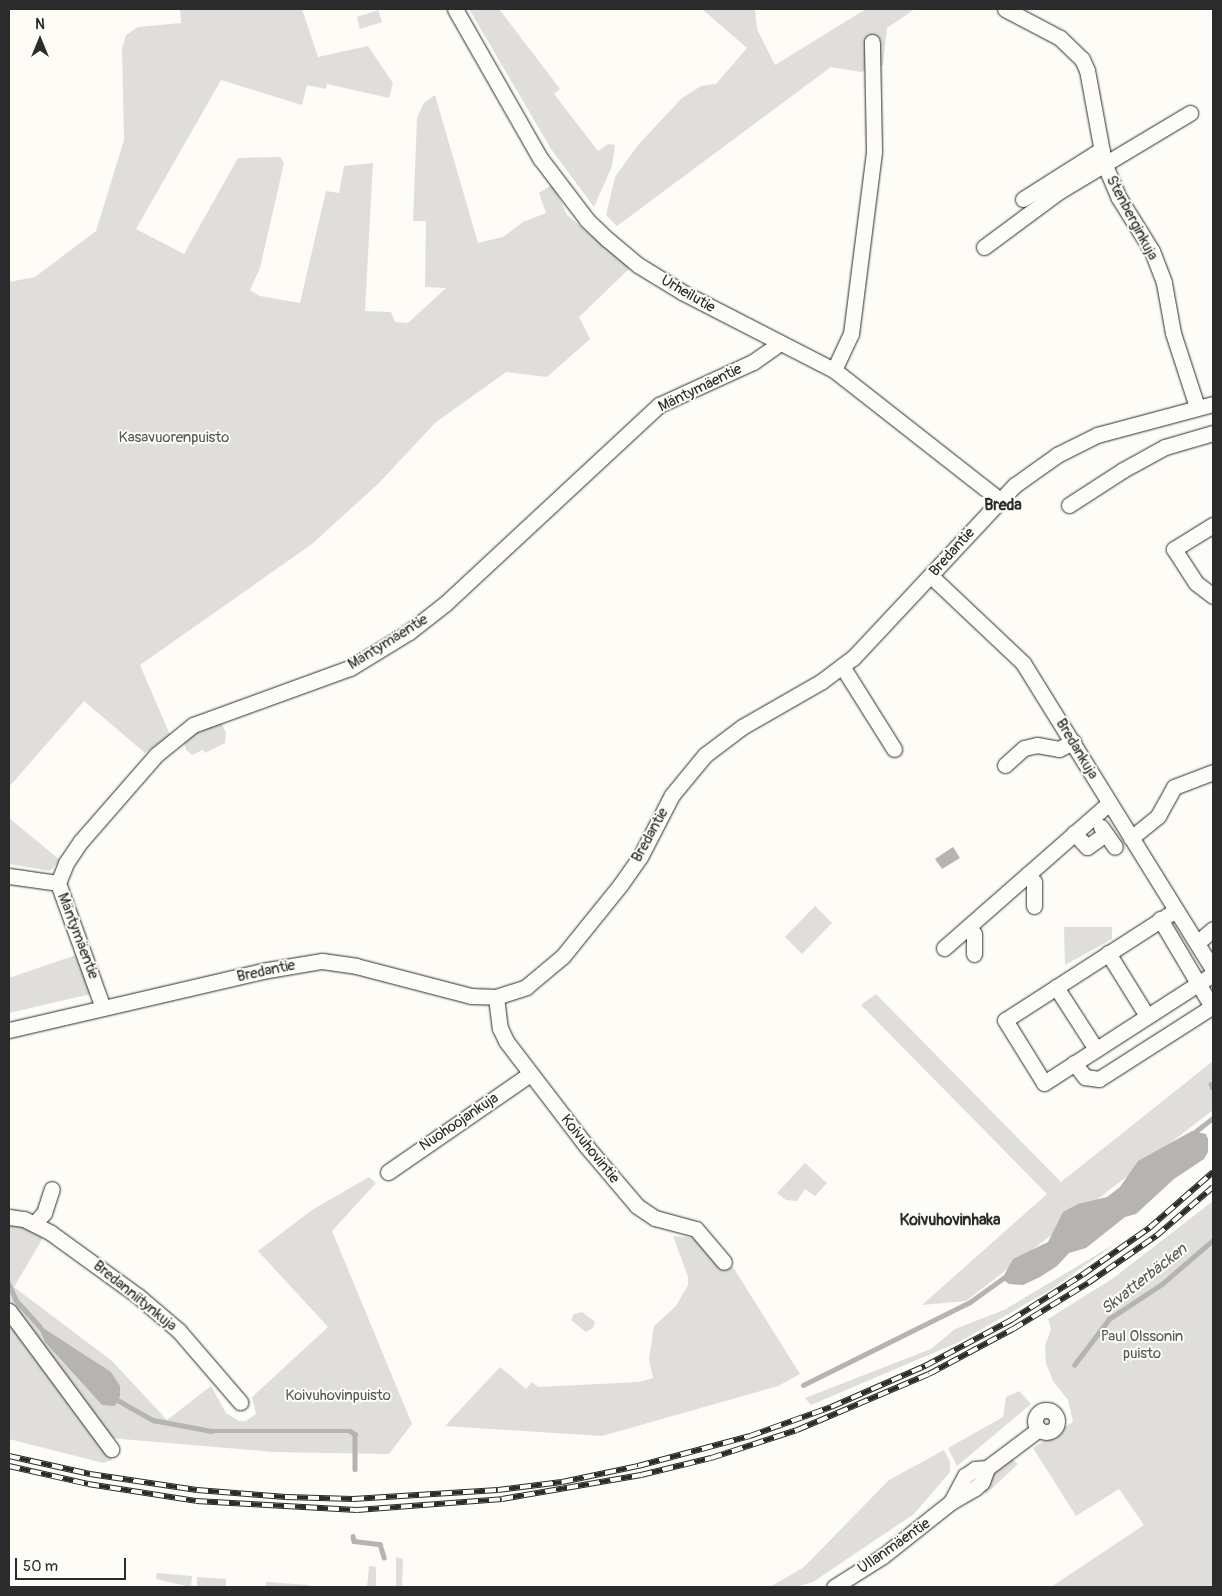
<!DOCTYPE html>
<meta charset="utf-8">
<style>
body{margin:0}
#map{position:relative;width:1222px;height:1596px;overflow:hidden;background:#fdfcf7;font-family:Pangolin,sans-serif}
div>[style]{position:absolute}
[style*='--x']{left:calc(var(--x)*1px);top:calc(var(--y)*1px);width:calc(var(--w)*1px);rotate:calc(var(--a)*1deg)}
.green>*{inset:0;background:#dfdeda}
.water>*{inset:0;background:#b5b4b1}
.stream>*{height:4.5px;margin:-2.25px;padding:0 2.25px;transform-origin:2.25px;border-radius:2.25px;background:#b5b4b1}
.roads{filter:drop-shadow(0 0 1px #2b2b2b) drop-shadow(0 0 1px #2b2b2b)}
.minor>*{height:15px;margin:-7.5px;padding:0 7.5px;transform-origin:7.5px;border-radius:7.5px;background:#fdfcf7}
.minor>.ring{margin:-7.5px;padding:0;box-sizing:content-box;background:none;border:15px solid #fdfcf7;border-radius:50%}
.rail>*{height:5.5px;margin-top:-2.75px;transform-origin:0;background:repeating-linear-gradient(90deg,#fdfcf7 0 11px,#2b2b2b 0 22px);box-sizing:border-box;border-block:1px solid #2b2b2b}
span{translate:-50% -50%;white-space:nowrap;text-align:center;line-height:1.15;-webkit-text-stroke:4px #fdfcf7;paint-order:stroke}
.street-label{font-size:15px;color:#2b2b2b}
.park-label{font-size:15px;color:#585857}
.neighbourhood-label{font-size:16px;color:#2b2b2b;font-weight:700}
.water-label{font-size:16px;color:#5b5b5a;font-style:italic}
.frame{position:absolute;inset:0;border:10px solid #2b2b2b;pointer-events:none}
.north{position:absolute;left:15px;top:15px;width:50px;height:50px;-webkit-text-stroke:4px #fdfcf7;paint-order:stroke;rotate:0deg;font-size:14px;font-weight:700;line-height:20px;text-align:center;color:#2b2b2b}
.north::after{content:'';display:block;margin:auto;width:18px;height:22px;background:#2b2b2b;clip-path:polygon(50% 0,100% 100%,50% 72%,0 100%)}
.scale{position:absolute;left:15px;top:1558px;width:111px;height:22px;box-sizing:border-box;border:2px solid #2b2b2b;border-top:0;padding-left:6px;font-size:15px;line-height:18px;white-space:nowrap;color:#2b2b2b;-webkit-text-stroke:4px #fdfcf7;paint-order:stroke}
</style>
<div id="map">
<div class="green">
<i style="clip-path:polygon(180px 9px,302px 9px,318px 57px,368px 46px,393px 83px,389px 98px,327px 84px,326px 89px,307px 85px,302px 105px,221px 80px,136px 229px,184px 254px,238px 158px,280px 157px,284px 163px,282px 172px,260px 268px,250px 290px,260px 296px,300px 303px,326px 191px,339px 193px,344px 166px,373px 163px,365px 311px,391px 312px,395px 322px,408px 323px,446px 288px,425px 287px,426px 221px,413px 221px,417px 118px,424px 103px,435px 95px,478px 243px,503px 237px,523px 222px,546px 213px,539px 193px,553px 184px,567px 215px,630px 268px,579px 317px,590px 339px,547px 377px,506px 372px,435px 423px,379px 483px,312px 544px,140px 665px,170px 735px,145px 753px,84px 701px,9px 787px,9px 282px,35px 277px,96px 231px,124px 140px,122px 49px,126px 35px,138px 27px,181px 23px)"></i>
<i style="clip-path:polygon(469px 9px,499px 9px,551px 77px,560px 89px,554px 94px,598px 151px,608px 144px,615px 145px,612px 166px,594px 207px,551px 149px)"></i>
<i style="clip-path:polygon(702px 9px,755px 9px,757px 29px,775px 65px,866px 9px,915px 9px,887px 28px,883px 65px,861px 72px,831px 67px,617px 226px,606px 215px,615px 177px,638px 145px,682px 98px,701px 86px,716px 84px,747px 48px)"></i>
<i style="clip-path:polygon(378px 10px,382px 22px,360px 29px,357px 17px)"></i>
<i style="clip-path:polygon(221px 721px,226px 733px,225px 743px,205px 753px,203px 750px,192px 755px,186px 750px,183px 740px,195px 731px)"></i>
<i style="clip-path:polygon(9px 818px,60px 860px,50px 871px,9px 864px)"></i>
<i style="clip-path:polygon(815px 906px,832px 923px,802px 954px,785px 937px)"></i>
<i style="clip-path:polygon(1064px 927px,1112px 927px,1112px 939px,1065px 965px)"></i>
<i style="clip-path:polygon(76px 955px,91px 994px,9px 1013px,9px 978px)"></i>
<i style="clip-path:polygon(876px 994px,1061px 1182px,1213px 1061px,1213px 1110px,966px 1301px,922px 1305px,1047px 1194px,861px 1005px)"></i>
<i style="clip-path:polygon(805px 1163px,827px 1183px,815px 1196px,805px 1189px,797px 1201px,786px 1200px,777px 1193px)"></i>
<i style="clip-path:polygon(369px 1177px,376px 1183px,332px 1231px,412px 1424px,389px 1454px,273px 1452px,110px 1438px,112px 1460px,103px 1463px,9px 1439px,9px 1222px,16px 1222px,44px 1236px,14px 1287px,112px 1361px,167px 1420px,211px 1386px,226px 1413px,239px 1421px,246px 1421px,256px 1414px,252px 1397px,328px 1327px,258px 1251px,312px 1210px)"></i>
<i style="clip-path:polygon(1213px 1201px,1213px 1587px,1051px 1587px,1144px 1525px,1119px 1489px,1076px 1516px,1033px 1448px,1073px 1422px,1068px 1400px,1053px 1381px,1046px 1363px,1045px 1346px,1051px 1329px,1048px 1319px,1112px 1279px)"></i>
<i style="clip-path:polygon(673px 1236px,696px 1238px,720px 1267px,733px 1267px,800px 1374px,778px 1386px,602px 1436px,445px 1426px,500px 1367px,526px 1389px,532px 1382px,538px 1387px,639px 1382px,653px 1378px,649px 1360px,654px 1326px,676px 1306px,688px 1285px,688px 1277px)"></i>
<i style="clip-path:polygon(1118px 1242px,1052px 1289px,959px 1342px,811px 1405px,805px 1398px,931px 1349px,955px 1329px,1004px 1310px)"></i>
<i style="clip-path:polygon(582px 1312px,595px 1322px,593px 1328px,586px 1332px,571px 1320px,574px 1314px)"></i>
<i style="clip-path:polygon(1019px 1391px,1031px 1404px,957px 1466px,948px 1448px,1003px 1417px,1006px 1397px)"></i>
<i style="clip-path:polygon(944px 1450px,950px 1462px,950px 1472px,914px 1514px,813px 1582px,797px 1587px,770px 1587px,804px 1567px,889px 1480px)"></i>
<i style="clip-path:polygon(1011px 1458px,1018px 1464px,986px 1494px,982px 1488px,987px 1478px)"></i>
<i style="clip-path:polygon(396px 1557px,403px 1559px,402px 1587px,396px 1587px)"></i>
<i style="clip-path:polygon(369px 1566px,376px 1567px,376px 1587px,367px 1587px)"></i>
<i style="clip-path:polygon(157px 1573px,192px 1576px,191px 1587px,156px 1579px)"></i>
<i style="clip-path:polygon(197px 1577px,226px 1579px,226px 1587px,197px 1587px)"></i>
<i style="clip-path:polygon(266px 1582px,309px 1585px,309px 1587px,266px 1587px)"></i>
</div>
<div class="water">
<i style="clip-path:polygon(953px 847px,960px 858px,942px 869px,935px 859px)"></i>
<i style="clip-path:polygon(1192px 1131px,1206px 1134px,1208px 1139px,1208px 1152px,1204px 1159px,1174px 1179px,1136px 1214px,1125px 1217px,1086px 1248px,1069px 1253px,1057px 1266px,1040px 1277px,1023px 1285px,1009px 1284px,1002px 1279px,1013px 1259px,1048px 1242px,1063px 1212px,1078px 1204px,1107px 1197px,1120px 1187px,1138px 1161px)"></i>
<i style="clip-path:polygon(37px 1324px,111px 1372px,120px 1386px,120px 1396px,115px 1406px,102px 1405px,45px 1342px)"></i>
</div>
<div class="stream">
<i style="--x:1211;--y:1084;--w:4;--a:63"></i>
<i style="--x:1191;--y:1135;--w:28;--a:-38"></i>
<i style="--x:9;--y:1284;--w:17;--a:66"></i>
<i style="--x:16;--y:1300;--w:36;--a:48"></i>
<i style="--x:1074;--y:1365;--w:58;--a:-52.7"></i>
<i style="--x:1109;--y:1319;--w:64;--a:-33.4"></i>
<i style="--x:1162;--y:1284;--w:67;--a:-40.8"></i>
<i style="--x:803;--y:1385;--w:186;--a:-26.4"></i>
<i style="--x:970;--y:1302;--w:44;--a:-35.8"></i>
<i style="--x:114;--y:1398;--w:45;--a:29.4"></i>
<i style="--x:153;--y:1420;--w:59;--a:10.7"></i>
<i style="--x:211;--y:1431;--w:139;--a:0"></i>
<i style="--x:350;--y:1431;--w:6;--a:31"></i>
<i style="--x:355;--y:1434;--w:35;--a:90"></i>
<i style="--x:353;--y:1536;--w:5;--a:79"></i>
<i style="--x:354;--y:1541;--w:26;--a:7"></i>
<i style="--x:380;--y:1544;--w:14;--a:73"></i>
</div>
<div class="roads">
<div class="minor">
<i style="--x:455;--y:9;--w:172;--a:60.3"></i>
<i style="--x:540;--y:158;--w:78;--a:52.8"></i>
<i style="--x:587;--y:220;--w:28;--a:44"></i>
<i style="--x:607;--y:239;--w:40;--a:40"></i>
<i style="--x:638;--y:265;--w:52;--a:31.5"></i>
<i style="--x:682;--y:292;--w:171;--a:27.2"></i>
<i style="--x:834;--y:370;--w:211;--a:38.1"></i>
<i style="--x:1005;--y:9;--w:62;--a:27.8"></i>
<i style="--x:1060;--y:38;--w:30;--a:44"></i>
<i style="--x:1082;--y:59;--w:12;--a:66"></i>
<i style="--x:1087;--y:70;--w:95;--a:79.6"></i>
<i style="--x:1104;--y:163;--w:38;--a:67"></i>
<i style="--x:1119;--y:198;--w:62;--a:58.1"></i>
<i style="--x:1152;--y:251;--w:34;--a:69"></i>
<i style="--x:1164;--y:283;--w:51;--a:79.8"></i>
<i style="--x:1173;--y:333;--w:78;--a:72"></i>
<i style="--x:1023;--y:199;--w:93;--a:-32.3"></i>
<i style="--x:984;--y:247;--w:92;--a:-36.6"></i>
<i style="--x:1058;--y:192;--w:154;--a:-30.9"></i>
<i style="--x:834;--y:370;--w:40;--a:-65"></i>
<i style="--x:851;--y:334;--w:184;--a:-82.8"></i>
<i style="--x:874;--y:151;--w:109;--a:-91.1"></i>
<i style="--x:1069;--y:505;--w:64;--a:-32.9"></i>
<i style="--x:1123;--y:470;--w:48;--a:-28.7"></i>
<i style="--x:1165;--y:447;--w:50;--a:-16.3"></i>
<i style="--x:1213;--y:525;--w:46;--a:148.4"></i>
<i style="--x:1174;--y:549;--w:40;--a:57.1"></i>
<i style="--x:1196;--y:583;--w:21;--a:37"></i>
<i style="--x:931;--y:576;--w:127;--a:43.4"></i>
<i style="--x:1023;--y:663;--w:361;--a:58.2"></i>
<i style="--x:842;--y:666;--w:98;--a:57.9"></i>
<i style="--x:1005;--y:765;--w:25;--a:-42"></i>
<i style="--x:1024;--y:748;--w:13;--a:-13"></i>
<i style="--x:1037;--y:745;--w:22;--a:10"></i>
<i style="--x:1059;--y:749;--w:16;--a:-27"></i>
<i style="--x:1101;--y:827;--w:24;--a:55"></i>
<i style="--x:1074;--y:833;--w:19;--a:47"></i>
<i style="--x:1087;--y:847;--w:21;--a:-35"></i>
<i style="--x:1131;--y:838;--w:35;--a:-39"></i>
<i style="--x:1158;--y:816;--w:33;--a:-61"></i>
<i style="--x:1174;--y:787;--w:42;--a:-21"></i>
<i style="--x:1028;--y:874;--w:10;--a:53"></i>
<i style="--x:1034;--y:882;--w:24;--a:90"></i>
<i style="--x:9;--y:876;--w:49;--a:8.1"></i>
<i style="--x:1176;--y:910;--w:203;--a:147.2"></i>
<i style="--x:1005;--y:1020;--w:74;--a:58.2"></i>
<i style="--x:1044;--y:1083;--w:201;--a:-32.8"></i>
<i style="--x:1160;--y:919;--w:102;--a:59.4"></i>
<i style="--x:969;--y:926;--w:9;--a:58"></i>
<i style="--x:974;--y:934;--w:20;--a:90"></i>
<i style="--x:1197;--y:943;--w:21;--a:-41"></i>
<i style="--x:944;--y:948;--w:220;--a:-41.3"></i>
<i style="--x:1108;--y:953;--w:74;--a:58.2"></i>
<i style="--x:1056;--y:987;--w:74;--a:57.2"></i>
<i style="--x:496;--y:997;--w:31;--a:83"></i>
<i style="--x:500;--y:1028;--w:14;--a:65"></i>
<i style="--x:506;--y:1041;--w:133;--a:52.6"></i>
<i style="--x:587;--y:1147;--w:77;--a:49.7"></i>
<i style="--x:637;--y:1206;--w:22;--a:34"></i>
<i style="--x:655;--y:1218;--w:42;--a:15"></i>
<i style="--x:696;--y:1229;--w:43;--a:49.7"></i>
<i style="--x:103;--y:1008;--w:133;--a:-109.8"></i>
<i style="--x:58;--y:883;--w:22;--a:-68"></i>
<i style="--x:66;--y:863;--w:27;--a:-56"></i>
<i style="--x:81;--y:841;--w:114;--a:-48.9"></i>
<i style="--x:156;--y:755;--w:48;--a:-39"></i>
<i style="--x:193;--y:725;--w:167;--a:-20"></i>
<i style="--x:350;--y:668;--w:69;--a:-31.4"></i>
<i style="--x:409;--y:632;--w:47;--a:-38.1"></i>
<i style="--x:446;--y:603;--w:291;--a:-42.9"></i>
<i style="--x:659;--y:405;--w:103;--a:-24.6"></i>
<i style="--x:753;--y:362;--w:32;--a:-35"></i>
<i style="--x:9;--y:1030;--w:260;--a:-13.1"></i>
<i style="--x:262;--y:971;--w:61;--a:-9.5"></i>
<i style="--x:322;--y:961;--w:34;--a:8"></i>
<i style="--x:356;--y:966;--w:119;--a:14.6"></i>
<i style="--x:471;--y:996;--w:25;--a:2"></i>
<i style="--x:496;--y:997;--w:32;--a:-18"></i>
<i style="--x:526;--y:987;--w:48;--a:-40"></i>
<i style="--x:563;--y:956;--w:92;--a:-51.1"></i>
<i style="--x:621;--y:884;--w:33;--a:-55"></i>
<i style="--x:640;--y:857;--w:70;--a:-62.7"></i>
<i style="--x:672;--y:795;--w:52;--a:-50.5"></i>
<i style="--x:705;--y:755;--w:46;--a:-37.1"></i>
<i style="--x:742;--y:727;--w:92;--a:-29.9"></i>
<i style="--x:822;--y:681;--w:39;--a:-37"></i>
<i style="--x:853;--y:658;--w:237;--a:-46.9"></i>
<i style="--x:1015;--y:485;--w:52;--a:-35.5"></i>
<i style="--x:1057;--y:455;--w:45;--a:-26.6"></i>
<i style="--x:1097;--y:435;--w:120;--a:-15"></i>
<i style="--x:1074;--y:1063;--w:18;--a:52"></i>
<i style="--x:1085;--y:1077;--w:14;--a:8"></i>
<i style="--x:1099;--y:1079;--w:135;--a:-32.6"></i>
<i style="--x:388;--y:1172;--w:173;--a:-34.6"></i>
<i style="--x:9;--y:1217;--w:15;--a:8"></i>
<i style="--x:24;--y:1219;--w:30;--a:27"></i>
<i style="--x:51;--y:1233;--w:107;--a:35.9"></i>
<i style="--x:138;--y:1296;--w:54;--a:40.5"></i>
<i style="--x:179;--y:1331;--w:94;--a:49.3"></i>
<i style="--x:34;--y:1224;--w:15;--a:-48"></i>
<i style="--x:44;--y:1213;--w:25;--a:-72"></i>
<i style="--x:9;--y:1311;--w:172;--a:53.5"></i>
<i class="ring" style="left:1035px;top:1410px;width:7px;height:7px"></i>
<i style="--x:951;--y:1502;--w:30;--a:-62"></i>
<i style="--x:965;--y:1476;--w:12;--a:-35"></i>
<i style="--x:975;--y:1469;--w:12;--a:-5"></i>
<i style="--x:987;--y:1468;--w:65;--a:-36.9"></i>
<i style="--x:834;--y:1587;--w:58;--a:-32.3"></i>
<i style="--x:883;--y:1556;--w:87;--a:-38.5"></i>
<i style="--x:951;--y:1502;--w:28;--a:-30"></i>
<i style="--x:975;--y:1488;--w:9;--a:-41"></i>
<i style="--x:982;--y:1482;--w:15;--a:-70"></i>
</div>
</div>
<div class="rail">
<i style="--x:9;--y:1456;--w:83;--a:12.5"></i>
<i style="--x:90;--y:1474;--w:108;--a:8.5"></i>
<i style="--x:197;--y:1490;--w:89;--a:4.5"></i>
<i style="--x:286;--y:1497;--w:67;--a:1.7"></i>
<i style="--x:353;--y:1499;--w:145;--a:-3.6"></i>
<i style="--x:498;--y:1490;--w:64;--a:-7.1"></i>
<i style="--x:562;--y:1482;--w:78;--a:-11.9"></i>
<i style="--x:638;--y:1466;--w:116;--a:-15"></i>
<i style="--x:750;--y:1436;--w:86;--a:-19.7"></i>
<i style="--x:831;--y:1407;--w:103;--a:-23.6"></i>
<i style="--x:925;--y:1366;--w:98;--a:-28.1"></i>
<i style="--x:1011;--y:1320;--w:84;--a:-32.4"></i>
<i style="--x:1082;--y:1275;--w:82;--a:-35"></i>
<i style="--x:1149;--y:1228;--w:85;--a:-41.2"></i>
<i style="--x:9;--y:1466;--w:81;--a:12.8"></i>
<i style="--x:88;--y:1484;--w:109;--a:8.9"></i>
<i style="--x:196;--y:1501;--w:161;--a:3.2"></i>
<i style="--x:357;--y:1510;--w:145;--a:-4.3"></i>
<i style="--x:502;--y:1499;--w:141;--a:-9.8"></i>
<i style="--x:641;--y:1475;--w:72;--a:-13.7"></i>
<i style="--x:711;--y:1458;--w:90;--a:-18"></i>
<i style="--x:797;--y:1430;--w:143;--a:-23"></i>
<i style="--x:929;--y:1374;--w:95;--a:-28.2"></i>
<i style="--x:1013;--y:1329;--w:88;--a:-31.5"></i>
<i style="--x:1088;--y:1283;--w:83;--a:-34.7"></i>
<i style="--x:1156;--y:1236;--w:75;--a:-40.7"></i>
</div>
<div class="street-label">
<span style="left:1132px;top:218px;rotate:62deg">Stenberginkuja</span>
<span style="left:688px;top:294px;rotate:30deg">Urheilutie</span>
<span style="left:700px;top:388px;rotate:-26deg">Mäntymäentie</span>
<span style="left:952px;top:552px;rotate:-48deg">Bredantie</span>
<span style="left:388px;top:642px;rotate:-32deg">Mäntymäentie</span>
<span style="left:1077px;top:749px;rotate:59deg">Bredankuja</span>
<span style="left:650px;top:835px;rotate:-61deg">Bredantie</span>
<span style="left:78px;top:936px;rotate:69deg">Mäntymäentie</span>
<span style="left:266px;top:971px;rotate:-12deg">Bredantie</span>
<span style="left:459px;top:1122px;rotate:-34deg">Nuohoojankuja</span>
<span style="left:590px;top:1149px;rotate:51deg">Koivuhovintie</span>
<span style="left:135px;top:1296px;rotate:39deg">Bredanniitynkuja</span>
<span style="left:894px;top:1546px;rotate:-35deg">Ullanmäentie</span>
</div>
<div class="park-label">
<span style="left:174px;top:438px">Kasavuorenpuisto</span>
<span style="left:1142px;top:1345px">Paul Olssonin<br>puisto</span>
<span style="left:338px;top:1396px">Koivuhovinpuisto</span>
</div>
<div class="neighbourhood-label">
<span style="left:1003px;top:505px">Breda</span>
<span style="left:950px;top:1220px">Koivuhovinhaka</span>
</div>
<div class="water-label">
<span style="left:1144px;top:1279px;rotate:-38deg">Skvatterbäcken</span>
</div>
<div class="frame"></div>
<div class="north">N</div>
<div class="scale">50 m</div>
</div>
